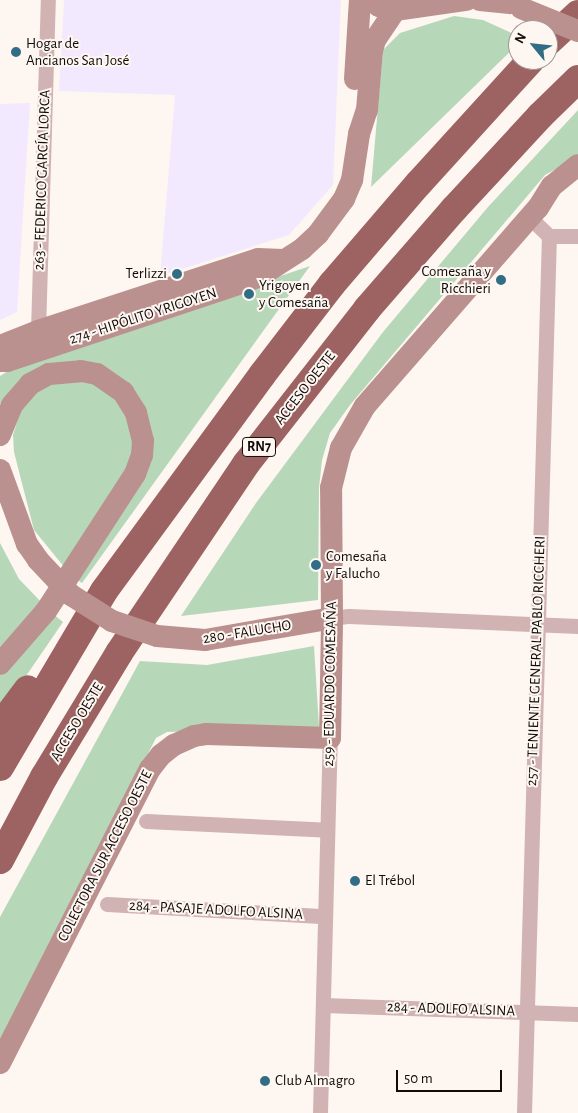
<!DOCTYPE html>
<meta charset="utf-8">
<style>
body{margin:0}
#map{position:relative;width:578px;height:1113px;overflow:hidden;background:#fef6f1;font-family:"Alegreya Sans",sans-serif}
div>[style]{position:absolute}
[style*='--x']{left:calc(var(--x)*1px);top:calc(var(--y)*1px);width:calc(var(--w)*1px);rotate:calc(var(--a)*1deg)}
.industrial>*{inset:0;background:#f3e9fe}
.green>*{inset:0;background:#b7d7b9}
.street>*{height:15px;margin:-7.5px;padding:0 7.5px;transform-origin:7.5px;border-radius:7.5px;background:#d0b3b2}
.secondary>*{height:22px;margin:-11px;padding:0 11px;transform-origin:11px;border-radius:11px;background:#bb918f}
.highway>*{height:28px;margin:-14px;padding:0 14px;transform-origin:14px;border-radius:14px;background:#9d6362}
.secondary-bridge>*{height:22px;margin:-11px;padding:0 11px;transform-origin:11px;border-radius:11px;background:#bb918f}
.dots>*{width:14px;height:14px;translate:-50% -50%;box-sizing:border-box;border:2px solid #fef6f1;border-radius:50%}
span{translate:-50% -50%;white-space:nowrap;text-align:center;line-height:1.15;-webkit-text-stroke:4px #fef6f1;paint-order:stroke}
.shield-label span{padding:1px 4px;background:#fef6f1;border:1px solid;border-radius:4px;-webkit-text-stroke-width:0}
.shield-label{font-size:14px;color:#100c0a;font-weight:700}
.poi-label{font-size:15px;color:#100c0a}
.left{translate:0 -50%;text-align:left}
.right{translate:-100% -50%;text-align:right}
.street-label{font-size:15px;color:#100c0a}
.north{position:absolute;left:508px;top:20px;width:50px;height:50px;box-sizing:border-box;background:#fef6f1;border:1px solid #9f9895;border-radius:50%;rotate:298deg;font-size:14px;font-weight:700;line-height:20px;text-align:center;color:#100c0a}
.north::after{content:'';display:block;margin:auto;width:18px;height:22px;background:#316e85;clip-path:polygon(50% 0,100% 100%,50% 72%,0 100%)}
.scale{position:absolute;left:396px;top:1070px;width:106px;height:22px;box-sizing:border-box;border:2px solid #100c0a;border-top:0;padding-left:6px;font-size:15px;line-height:18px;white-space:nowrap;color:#100c0a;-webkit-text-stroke:4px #fef6f1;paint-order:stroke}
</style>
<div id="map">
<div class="industrial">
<i style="clip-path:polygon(64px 0,341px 0,333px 185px,289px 235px,160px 276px,175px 95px,59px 91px)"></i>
<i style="clip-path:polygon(30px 103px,17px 312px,0 320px,0 104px)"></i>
</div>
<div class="green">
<i style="clip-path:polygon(454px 16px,483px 20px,518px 36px,518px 44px,371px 187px,383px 50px,400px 33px)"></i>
<i style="clip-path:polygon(578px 110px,578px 157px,545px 175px,350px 405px,330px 433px,322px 460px,319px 488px,318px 600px,181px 616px,256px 503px,383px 332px,488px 207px)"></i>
<i style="clip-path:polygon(310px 266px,82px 583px,73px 577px,146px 463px,130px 387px,59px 363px,0 419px,0 376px,16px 366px)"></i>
<i style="clip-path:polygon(55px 379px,103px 385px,134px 421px,133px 460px,65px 568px,34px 530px,14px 452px,13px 435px,20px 413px,33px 393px)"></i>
<i style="clip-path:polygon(0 543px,19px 579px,43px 604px,0 651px)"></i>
<i style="clip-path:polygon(52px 613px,63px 622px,0 714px,0 672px)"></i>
<i style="clip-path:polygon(314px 646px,319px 727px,167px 732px,156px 738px,0 1046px,0 917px,140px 661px,207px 665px)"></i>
</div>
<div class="street">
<i style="--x:549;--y:236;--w:29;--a:0"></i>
<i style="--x:38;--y:331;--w:331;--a:-88.3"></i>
<i style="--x:332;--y:618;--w:17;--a:-7"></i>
<i style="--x:349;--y:616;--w:229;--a:2.5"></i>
<i style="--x:146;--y:821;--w:181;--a:2.8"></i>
<i style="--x:107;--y:904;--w:218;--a:3.2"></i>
<i style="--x:323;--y:1005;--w:255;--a:2"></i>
<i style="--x:320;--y:1113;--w:375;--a:-88.5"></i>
<i style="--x:524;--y:1113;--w:877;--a:-88.37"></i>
<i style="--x:549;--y:236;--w:28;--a:-136"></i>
</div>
<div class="secondary">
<i style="--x:372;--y:0;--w:9;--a:41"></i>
<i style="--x:379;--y:6;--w:16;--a:14"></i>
<i style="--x:395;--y:10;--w:72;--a:-8"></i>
<i style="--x:480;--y:0;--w:30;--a:6"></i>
<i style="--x:355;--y:79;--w:79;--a:-86.4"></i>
<i style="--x:0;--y:346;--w:41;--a:-21.5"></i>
<i style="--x:38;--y:331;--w:231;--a:-18.1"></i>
<i style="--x:258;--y:259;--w:25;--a:2"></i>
<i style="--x:0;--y:361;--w:7;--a:0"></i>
<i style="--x:7;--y:361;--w:251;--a:-18.4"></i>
<i style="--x:245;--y:282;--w:16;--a:-22"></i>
<i style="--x:260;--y:276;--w:50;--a:-32.7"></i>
<i style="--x:302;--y:249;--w:22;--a:-43"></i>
<i style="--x:318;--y:234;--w:44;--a:-53.4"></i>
<i style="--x:344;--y:199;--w:21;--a:-67"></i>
<i style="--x:352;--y:180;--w:47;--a:-81.3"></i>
<i style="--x:359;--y:134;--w:25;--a:-72"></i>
<i style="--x:367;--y:110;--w:59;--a:-85.2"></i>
<i style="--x:372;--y:51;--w:11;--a:-75"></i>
<i style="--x:375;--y:40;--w:36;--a:-56"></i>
<i style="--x:0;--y:435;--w:32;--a:-68"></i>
<i style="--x:12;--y:405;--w:28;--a:-49"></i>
<i style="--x:30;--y:384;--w:21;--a:-28"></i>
<i style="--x:49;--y:374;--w:32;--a:-5"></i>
<i style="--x:81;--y:371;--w:16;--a:11"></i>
<i style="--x:97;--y:374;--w:32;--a:35"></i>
<i style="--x:123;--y:392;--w:25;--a:58"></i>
<i style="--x:136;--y:413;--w:29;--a:76"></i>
<i style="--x:143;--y:441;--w:14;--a:94"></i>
<i style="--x:142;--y:455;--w:20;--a:110"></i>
<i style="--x:135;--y:474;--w:163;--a:123"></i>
<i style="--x:46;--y:611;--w:70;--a:131"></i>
<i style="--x:0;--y:470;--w:79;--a:70"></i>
<i style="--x:27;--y:544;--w:19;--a:55"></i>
<i style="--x:205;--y:640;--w:129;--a:-9.8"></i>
<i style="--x:0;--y:1063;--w:330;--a:-63"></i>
<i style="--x:150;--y:769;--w:18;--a:-52"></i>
<i style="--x:161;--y:755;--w:16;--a:-38"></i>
<i style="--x:174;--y:745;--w:22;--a:-24"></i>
<i style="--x:194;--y:736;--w:12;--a:-9"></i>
<i style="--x:206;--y:734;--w:124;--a:1.8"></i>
<i style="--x:330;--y:738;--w:120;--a:-89"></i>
<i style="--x:332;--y:618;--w:130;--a:-90.4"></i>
<i style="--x:331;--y:488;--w:41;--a:-76"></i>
<i style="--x:341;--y:448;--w:48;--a:-60.3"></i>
<i style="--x:365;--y:406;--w:263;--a:-48.9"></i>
<i style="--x:538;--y:208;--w:26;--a:-58"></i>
<i style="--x:552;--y:186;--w:33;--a:-39"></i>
</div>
<div class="highway">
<i style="--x:548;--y:42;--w:41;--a:-43"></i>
<i style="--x:0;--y:726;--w:46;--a:-52.9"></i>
<i style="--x:0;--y:767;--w:204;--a:-59.4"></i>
<i style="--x:104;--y:591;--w:268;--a:-53.8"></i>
<i style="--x:262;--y:375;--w:115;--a:-52.4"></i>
<i style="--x:332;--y:284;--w:133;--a:-49.3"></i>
<i style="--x:419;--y:183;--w:166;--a:-47.7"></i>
<i style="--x:0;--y:860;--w:94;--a:-62.1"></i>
<i style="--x:44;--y:777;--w:145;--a:-58.8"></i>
<i style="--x:119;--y:653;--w:228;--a:-56.1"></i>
<i style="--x:246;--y:464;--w:197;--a:-52"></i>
<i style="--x:367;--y:309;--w:133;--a:-49"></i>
<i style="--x:454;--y:209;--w:127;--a:-47.2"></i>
<i style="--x:540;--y:116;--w:53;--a:-44.2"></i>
</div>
<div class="secondary-bridge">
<i style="--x:521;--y:8;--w:61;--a:22"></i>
<i style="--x:38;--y:560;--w:48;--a:46.7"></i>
<i style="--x:71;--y:595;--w:49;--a:32.4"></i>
<i style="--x:112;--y:621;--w:47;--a:18.4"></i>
<i style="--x:157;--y:636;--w:48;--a:4.8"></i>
</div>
<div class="dots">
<i style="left:16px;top:52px;background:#316e85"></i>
<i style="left:177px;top:274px;background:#316e85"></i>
<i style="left:501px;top:280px;background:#316e85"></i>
<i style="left:249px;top:294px;background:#316e85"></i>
<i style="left:316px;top:565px;background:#316e85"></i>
<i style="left:355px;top:881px;background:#316e85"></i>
<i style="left:265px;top:1081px;background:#316e85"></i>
</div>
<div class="shield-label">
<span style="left:259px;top:447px">RN7</span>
</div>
<div class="poi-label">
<span class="left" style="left:26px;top:52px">Hogar de<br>Ancianos San José</span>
<span class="right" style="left:491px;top:280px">Comesaña y<br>Ricchieri</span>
<span class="right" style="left:167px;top:274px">Terlizzi</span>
<span class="left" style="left:259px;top:294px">Yrigoyen<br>y Comesaña</span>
<span class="left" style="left:326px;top:565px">Comesaña<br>y Falucho</span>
<span class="left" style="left:365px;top:881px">El Trébol</span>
<span class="left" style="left:275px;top:1081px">Club Almagro</span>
</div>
<div class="street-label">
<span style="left:42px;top:180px;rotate:-88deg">263 - FEDERICO GARCÍA LORCA</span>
<span style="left:143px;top:316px;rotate:-18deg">274 - HIPÓLITO YRIGOYEN</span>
<span style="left:305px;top:388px;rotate:-52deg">ACCESO OESTE</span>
<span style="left:247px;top:632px;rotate:-9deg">280 - FALUCHO</span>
<span style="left:536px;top:661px;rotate:-88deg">257 - TENIENTE GENERAL PABLO RICCHERI</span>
<span style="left:330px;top:684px;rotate:-89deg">259 - EDUARDO COMESAÑA</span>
<span style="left:77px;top:722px;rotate:-59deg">ACCESO OESTE</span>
<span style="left:105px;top:856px;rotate:-63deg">COLECTORA SUR ACCESO OESTE</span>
<span style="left:216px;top:910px;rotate:3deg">284 - PASAJE ADOLFO ALSINA</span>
<span style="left:451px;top:1009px;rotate:2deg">284 - ADOLFO ALSINA</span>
</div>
<div class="north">N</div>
<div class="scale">50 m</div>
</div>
